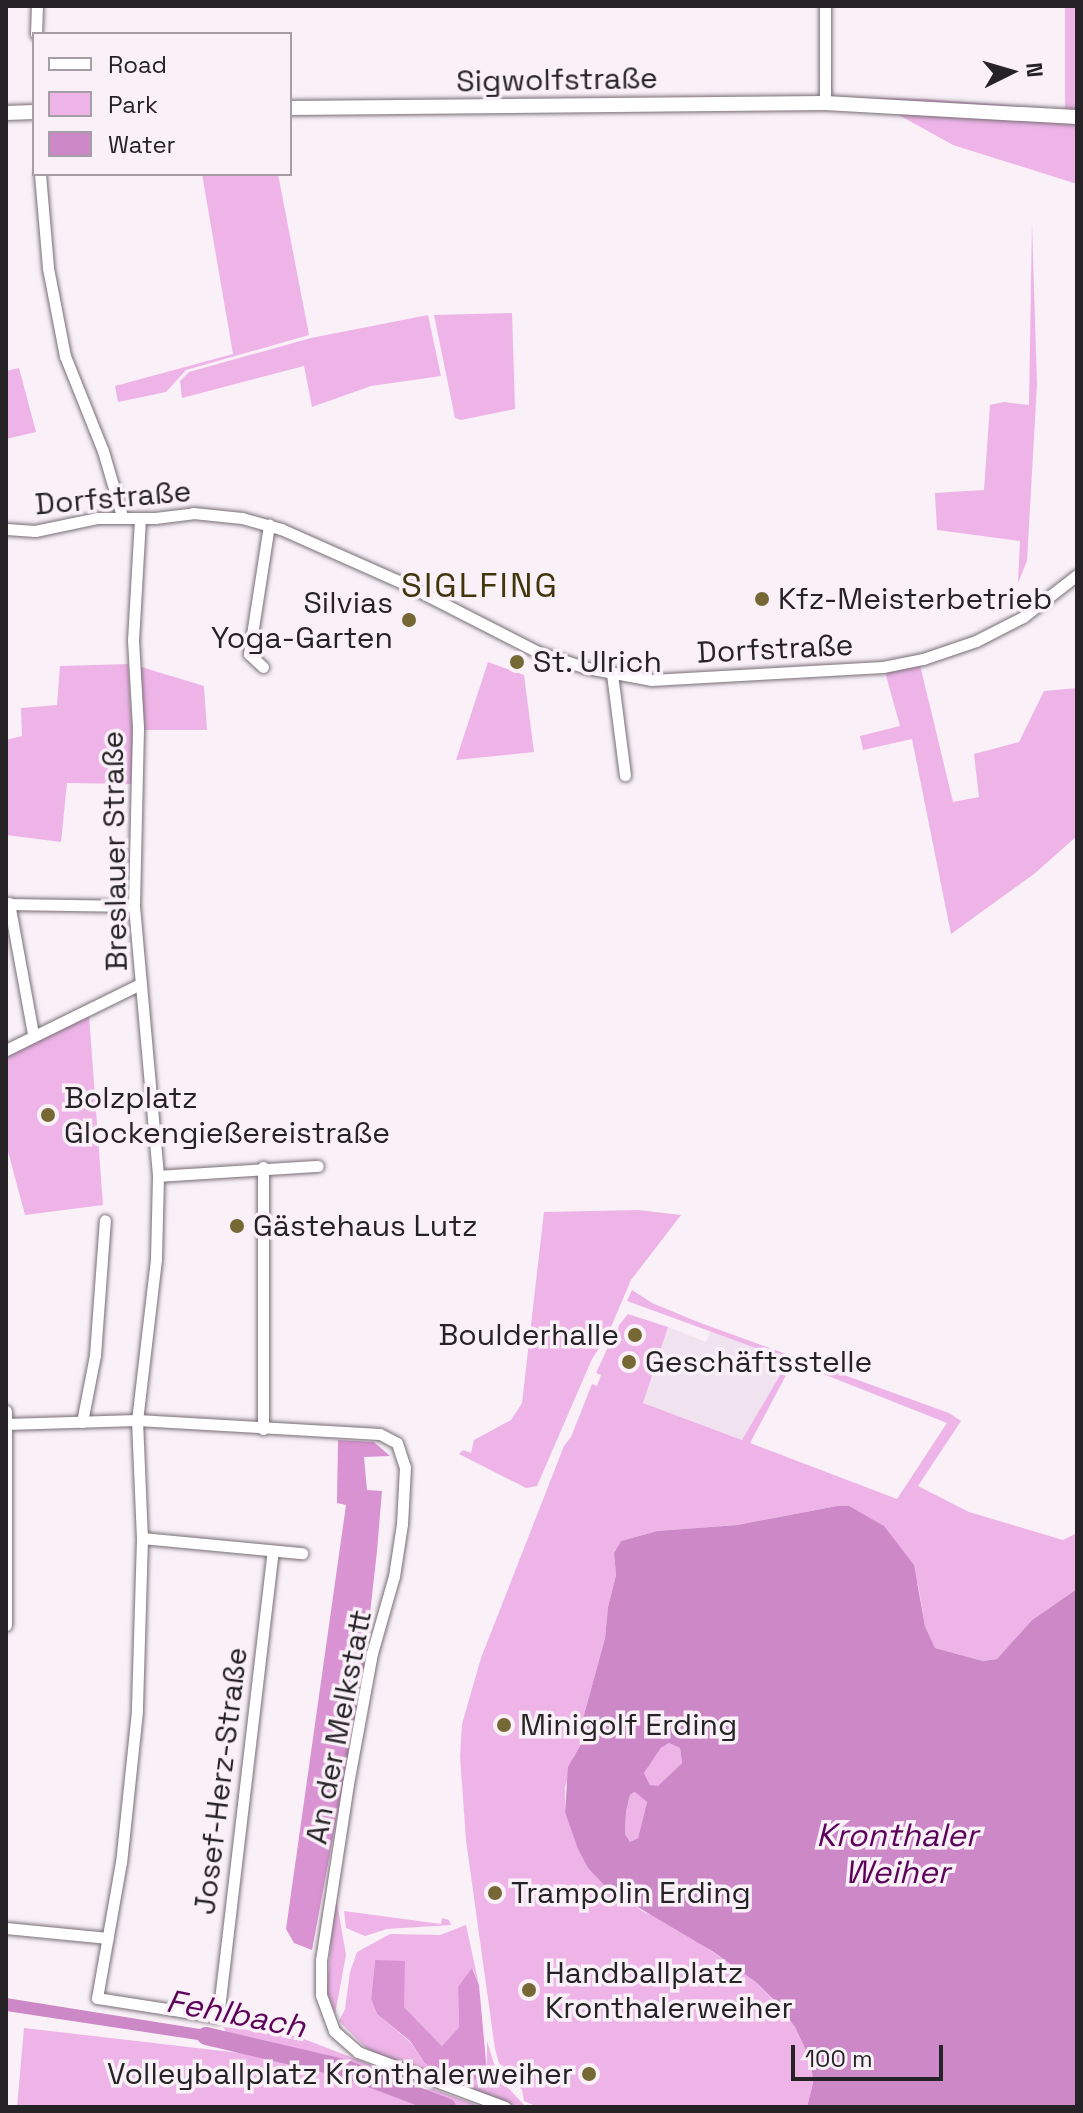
<!DOCTYPE html>
<meta charset="utf-8">
<style>
body{margin:0}
#map{position:relative;width:1083px;height:2113px;overflow:hidden;background:#f9f0f8;font-family:"Space Grotesk",sans-serif}
div>[style]{position:absolute}
[style*='--x']{left:calc(var(--x)*1px);top:calc(var(--y)*1px);width:calc(var(--w)*1px);rotate:calc(var(--a)*1deg)}
.built>*{inset:0;background:#f1e2ef}
.green>*{inset:0;background:#eeb4e8}
.forest>*{inset:0;background:#d992d2}
.water>*{inset:0;background:#cd88c7}
.river>*{height:18px;margin:-9px;padding:0 9px;transform-origin:9px;border-radius:9px;background:#cd88c7}
.roads{filter:drop-shadow(0 0 2px #776f75) drop-shadow(0 0 2px #776f75)}
.minor>*{height:11px;margin:-5.5px;padding:0 5.5px;transform-origin:5.5px;border-radius:5.5px;background:#fff}
.tertiary>*{height:14px;margin:-7px;padding:0 7px;transform-origin:7px;border-radius:7px;background:#fff}
.dots>*{width:22px;height:22px;translate:-50% -50%;box-sizing:border-box;border:4px solid #f9f0f8;border-radius:50%}
span{translate:-50% -50%;white-space:nowrap;text-align:center;line-height:1.15;-webkit-text-stroke:7px #f9f0f8;paint-order:stroke}
.street-label{font-size:30px;color:#262326}
.poi-label{font-size:30px;color:#262326}
.left{translate:0 -50%;text-align:left}
.right{translate:-100% -50%;text-align:right}
.water-label{font-size:32px;color:#5c0359;font-style:italic}
.quarter-label{font-size:34px;color:#40350b;letter-spacing:2px}
.frame{position:absolute;inset:0;border:8px solid #262326;pointer-events:none}
.legend{position:absolute;left:32px;top:32px;width:260px;height:144px;box-sizing:border-box;background:#f9f0f8;border:2px solid #a59ea4;margin:0;padding:10px 14px;list-style:none;font-size:24px;color:#262326}
.legend li{display:flex;align-items:center;gap:16px;height:40px}
.legend b{width:40px;border:2px solid #a59ea4}
.north{position:absolute;left:971px;top:32px;width:80px;height:80px;-webkit-text-stroke:6px #f9f0f8;paint-order:stroke;rotate:85deg;font-size:22px;font-weight:700;line-height:32px;text-align:center;color:#262326}
.north::after{content:'';display:block;margin:auto;width:28px;height:36px;background:#262326;clip-path:polygon(50% 0,100% 100%,50% 72%,0 100%)}
.scale{position:absolute;left:791px;top:2045px;width:152px;height:36px;box-sizing:border-box;border:4px solid #262326;border-top:0;padding-left:10px;font-size:24px;line-height:28px;white-space:nowrap;color:#262326;-webkit-text-stroke:6px #f9f0f8;paint-order:stroke}
</style>
<div id="map">
<div class="built">
<i style="clip-path:polygon(668px 1327px,706px 1342px,711px 1330px,790px 1360px,743px 1440px,642px 1403px)"></i>
</div>
<div class="green">
<i style="clip-path:polygon(829px 6px,832px 89px,836px 97px,925px 99px,1060px 109px,1065px 108px,1065px 6px,1077px 6px,1077px 111px,837px 98px,830px 87px)"></i>
<i style="clip-path:polygon(931px 113px,1027px 121px,1077px 121px,1077px 184px,953px 145px,897px 114px)"></i>
<i style="clip-path:polygon(202px 174px,278px 174px,309px 335px,186px 370px,166px 392px,118px 402px,115px 386px,233px 354px)"></i>
<i style="clip-path:polygon(1032px 224px,1037px 384px,1027px 561px,1018px 583px,1020px 541px,937px 530px,935px 493px,984px 490px,990px 405px,1004px 402px,1029px 405px)"></i>
<i style="clip-path:polygon(512px 313px,515px 409px,461px 420px,455px 418px,434px 315px)"></i>
<i style="clip-path:polygon(428px 315px,441px 376px,371px 386px,312px 407px,304px 366px,182px 398px,180px 381px,189px 372px,311px 338px)"></i>
<i style="clip-path:polygon(19px 368px,36px 432px,6px 439px,6px 371px)"></i>
<i style="clip-path:polygon(488px 662px,524px 675px,534px 752px,456px 760px)"></i>
<i style="clip-path:polygon(128px 664px,133px 742px,131px 784px,67px 783px,61px 842px,6px 835px,6px 740px,22px 736px,21px 708px,57px 705px,60px 666px)"></i>
<i style="clip-path:polygon(920px 665px,953px 802px,979px 797px,974px 754px,1019px 742px,1044px 691px,1077px 688px,1077px 836px,1034px 874px,951px 934px,912px 739px,863px 750px,860px 736px,900px 726px,885px 672px)"></i>
<i style="clip-path:polygon(138px 666px,204px 686px,207px 730px,143px 730px)"></i>
<i style="clip-path:polygon(89px 1015px,103px 1205px,25px 1215px,6px 1144px,6px 1058px)"></i>
<i style="clip-path:polygon(638px 1210px,681px 1215px,631px 1280px,608px 1334px,592px 1359px,537px 1486px,526px 1488px,459px 1454px,463px 1450px,471px 1453px,474px 1440px,511px 1420px,522px 1403px,544px 1212px)"></i>
<i style="clip-path:polygon(evenodd,632px 1290px,652px 1303px,698px 1322px,949px 1413px,961px 1421px,918px 1486px,969px 1512px,1063px 1540px,1077px 1533px,1077px 1589px,1032px 1620px,997px 1659px,983px 1661px,935px 1648px,925px 1626px,918px 1584px,837px 1506px,737px 1525px,657px 1531px,621px 1541px,614px 1553px,616px 1575px,608px 1607px,605px 1638px,581px 1726px,581px 1744px,574px 1756px,565px 1788px,565px 1812px,588px 1868px,642px 1911px,671px 1923px,757px 1983px,774px 2001px,795px 2027px,811px 2061px,813px 2083px,807px 2107px,538px 2107px,524px 2101px,522px 2090px,499px 2063px,495px 2049px,466px 1840px,460px 1756px,462px 1724px,481px 1658px,564px 1446px,571px 1437px,592px 1384px,597px 1386px,601px 1375px,596px 1373px,609px 1345px,615px 1342px,619px 1325px,628px 1314px,668px 1327px,643px 1403px,742px 1440px,789px 1360px,627px 1301px,632px 1290px,793px 1362px,947px 1423px,897px 1499px,750px 1443px,793px 1362px)"></i>
<i style="clip-path:polygon(669px 1743px,680px 1748px,682px 1763px,658px 1787px,650px 1785px,644px 1773px,661px 1748px)"></i>
<i style="clip-path:polygon(636px 1792px,647px 1802px,638px 1838px,630px 1842px,625px 1834px,626px 1812px,630px 1795px)"></i>
<i style="clip-path:polygon(334px 1903px,337px 1903px,346px 1955px,335px 2014px,327px 1991px)"></i>
<i style="clip-path:polygon(344px 1911px,441px 1924px,442px 1918px,449px 1920px,451px 1925px,387px 1929px,365px 1936px,346px 1928px)"></i>
<i style="clip-path:polygon(466px 1925px,479px 1985px,473px 1969px,458px 1987px,459px 2027px,442px 2046px,404px 2007px,375px 1960px,371px 1999px,377px 2014px,410px 2042px,424px 2062px,487px 2072px,487px 2041px,498px 2077px,526px 2107px,514px 2107px,368px 2050px,339px 2021px,345px 2009px,350px 1972px,357px 1952px,390px 1934px,440px 1935px)"></i>
<i style="clip-path:polygon(223px 2027px,296px 2036px,387px 2071px,395px 2082px,418px 2090px,433px 2089px,482px 2107px,17px 2107px,24px 2028px,240px 2053px)"></i>
</div>
<div class="forest">
<i style="clip-path:polygon(338px 1440px,374px 1442px,390px 1456px,364px 1457px,367px 1490px,382px 1491px,377px 1551px,363px 1676px,312px 1950px,294px 1943px,286px 1929px,346px 1505px,337px 1503px)"></i>
<i style="clip-path:polygon(375px 1960px,405px 1961px,404px 2007px,442px 2046px,459px 2027px,458px 1987px,472px 1968px,479px 1985px,487px 2072px,468px 2084px,444px 2077px,424px 2062px,410px 2041px,377px 2014px,371px 1999px)"></i>
</div>
<div class="water">
<i style="clip-path:polygon(evenodd,837px 1506px,849px 1506px,884px 1526px,914px 1565px,925px 1626px,935px 1648px,983px 1661px,997px 1659px,1032px 1620px,1077px 1589px,1077px 2107px,807px 2107px,813px 2083px,811px 2061px,795px 2027px,774px 2000px,757px 1983px,712px 1951px,609px 1890px,588px 1868px,578px 1849px,565px 1812px,568px 1767px,581px 1744px,581px 1726px,605px 1638px,608px 1607px,616px 1575px,614px 1553px,621px 1541px,657px 1531px,737px 1525px,837px 1506px,669px 1743px,680px 1748px,682px 1763px,658px 1786px,650px 1785px,644px 1773px,661px 1748px,669px 1743px,837px 1506px,635px 1792px,647px 1802px,638px 1838px,630px 1842px,625px 1834px,626px 1812px,630px 1795px,635px 1792px)"></i>
<i style="clip-path:polygon(6px 1998px,225px 2033px,231px 2045px,6px 2011px)"></i>
</div>
<div class="river">
<i style="--x:206;--y:2036;--w:141;--a:13.1"></i>
<i style="--x:343;--y:2068;--w:111;--a:20.6"></i>
</div>
<div class="roads">
<div class="minor">
<i style="--x:825;--y:6;--w:97;--a:90"></i>
<i style="--x:36;--y:34;--w:28;--a:-88"></i>
<i style="--x:40;--y:174;--w:94;--a:85.1"></i>
<i style="--x:48;--y:268;--w:90;--a:79.1"></i>
<i style="--x:65;--y:356;--w:102;--a:68.2"></i>
<i style="--x:103;--y:451;--w:68;--a:73.7"></i>
<i style="--x:140;--y:519;--w:121;--a:93.3"></i>
<i style="--x:133;--y:640;--w:88;--a:86.7"></i>
<i style="--x:138;--y:728;--w:178;--a:91.3"></i>
<i style="--x:134;--y:906;--w:271;--a:84.9"></i>
<i style="--x:158;--y:1176;--w:83;--a:91.4"></i>
<i style="--x:156;--y:1259;--w:162;--a:96.7"></i>
<i style="--x:137;--y:1420;--w:118;--a:87.6"></i>
<i style="--x:142;--y:1538;--w:173;--a:91.7"></i>
<i style="--x:137;--y:1711;--w:152;--a:96"></i>
<i style="--x:121;--y:1862;--w:138;--a:100"></i>
<i style="--x:97;--y:1998;--w:122;--a:8.9"></i>
<i style="--x:218;--y:2017;--w:469;--a:-83.3"></i>
<i style="--x:6;--y:529;--w:29;--a:4"></i>
<i style="--x:35;--y:531;--w:63;--a:-11.8"></i>
<i style="--x:97;--y:518;--w:58;--a:0"></i>
<i style="--x:155;--y:518;--w:38;--a:-7"></i>
<i style="--x:193;--y:513;--w:49;--a:5.8"></i>
<i style="--x:242;--y:518;--w:41;--a:15.8"></i>
<i style="--x:281;--y:529;--w:133;--a:23.9"></i>
<i style="--x:403;--y:583;--w:152;--a:27.1"></i>
<i style="--x:538;--y:652;--w:52;--a:18.1"></i>
<i style="--x:587;--y:668;--w:65;--a:10.6"></i>
<i style="--x:651;--y:680;--w:232;--a:-3.2"></i>
<i style="--x:883;--y:667;--w:41;--a:-11.3"></i>
<i style="--x:923;--y:659;--w:56;--a:-18.8"></i>
<i style="--x:976;--y:641;--w:53;--a:-27.1"></i>
<i style="--x:1023;--y:617;--w:68;--a:-37.9"></i>
<i style="--x:263;--y:667;--w:19;--a:-137"></i>
<i style="--x:249;--y:654;--w:131;--a:-81.2"></i>
<i style="--x:612;--y:674;--w:102;--a:82.7"></i>
<i style="--x:9;--y:903;--w:133;--a:79.6"></i>
<i style="--x:6;--y:904;--w:128;--a:0.9"></i>
<i style="--x:6;--y:1050;--w:149;--a:-26.2"></i>
<i style="--x:263;--y:1167;--w:262;--a:90"></i>
<i style="--x:158;--y:1176;--w:160;--a:-3.6"></i>
<i style="--x:6;--y:1411;--w:214;--a:90"></i>
<i style="--x:82;--y:1422;--w:68;--a:-79"></i>
<i style="--x:95;--y:1355;--w:135;--a:-85.8"></i>
<i style="--x:6;--y:1424;--w:131;--a:-1.7"></i>
<i style="--x:137;--y:1420;--w:243;--a:3.3"></i>
<i style="--x:380;--y:1434;--w:19;--a:28"></i>
<i style="--x:397;--y:1443;--w:25;--a:72"></i>
<i style="--x:405;--y:1467;--w:57;--a:93"></i>
<i style="--x:402;--y:1524;--w:53;--a:98.7"></i>
<i style="--x:394;--y:1576;--w:80;--a:105.9"></i>
<i style="--x:372;--y:1653;--w:133;--a:100.4"></i>
<i style="--x:348;--y:1784;--w:178;--a:98.7"></i>
<i style="--x:321;--y:1960;--w:35;--a:90"></i>
<i style="--x:321;--y:1995;--w:38;--a:70"></i>
<i style="--x:334;--y:2031;--w:32;--a:41"></i>
<i style="--x:358;--y:2052;--w:157;--a:20.5"></i>
<i style="--x:142;--y:1538;--w:161;--a:5.4"></i>
<i style="--x:6;--y:1928;--w:102;--a:5.6"></i>
</div>
<div class="tertiary">
<i style="--x:290;--y:108;--w:535;--a:-0.54"></i>
<i style="--x:825;--y:103;--w:252;--a:3.2"></i>
<i style="--x:6;--y:113;--w:28;--a:-2"></i>
</div>
</div>
<div class="dots">
<i style="left:762px;top:599px;background:#766835"></i>
<i style="left:409px;top:620px;background:#766835"></i>
<i style="left:517px;top:662px;background:#766835"></i>
<i style="left:48px;top:1115px;background:#766835"></i>
<i style="left:237px;top:1226px;background:#766835"></i>
<i style="left:635px;top:1335px;background:#766835"></i>
<i style="left:629px;top:1362px;background:#766835"></i>
<i style="left:504px;top:1725px;background:#766835"></i>
<i style="left:495px;top:1893px;background:#766835"></i>
<i style="left:529px;top:1990px;background:#766835"></i>
<i style="left:589px;top:2074px;background:#766835"></i>
</div>
<div class="street-label">
<span style="left:557px;top:80px;rotate:-1deg">Sigwolfstraße</span>
<span style="left:113px;top:498px;rotate:-5deg">Dorfstraße</span>
<span style="left:775px;top:649px;rotate:-3deg">Dorfstraße</span>
<span style="left:115px;top:851px;rotate:-91deg">Breslauer Straße</span>
<span style="left:339px;top:1727px;rotate:-79deg">An der Melkstatt</span>
<span style="left:221px;top:1781px;rotate:-83deg">Josef-Herz-Straße</span>
</div>
<div class="poi-label">
<span class="left" style="left:778px;top:599px">Kfz-Meisterbetrieb</span>
<span class="right" style="left:393px;top:620px">Silvias<br>Yoga-Garten</span>
<span class="left" style="left:533px;top:662px">St. Ulrich</span>
<span class="left" style="left:64px;top:1115px">Bolzplatz<br>Glockengießereistraße</span>
<span class="left" style="left:253px;top:1226px">Gästehaus Lutz</span>
<span class="right" style="left:619px;top:1335px">Boulderhalle</span>
<span class="left" style="left:645px;top:1362px">Geschäftsstelle</span>
<span class="left" style="left:520px;top:1725px">Minigolf Erding</span>
<span class="left" style="left:511px;top:1893px">Trampolin Erding</span>
<span class="left" style="left:545px;top:1990px">Handballplatz<br>Kronthalerweiher</span>
<span class="right" style="left:573px;top:2074px">Volleyballplatz Kronthalerweiher</span>
</div>
<div class="water-label">
<span style="left:897px;top:1854px">Kronthaler<br>Weiher</span>
<span style="left:236px;top:2014px;rotate:11deg">Fehlbach</span>
</div>
<div class="quarter-label">
<span style="left:480px;top:586px">SIGLFING</span>
</div>
<div class="frame"></div>
<ul class="legend">
<li><b style="height:10px;background:#fff"></b>Road</li>
<li><b style="height:22px;background:#eeb4e8"></b>Park</li>
<li><b style="height:22px;background:#cd88c7"></b>Water</li>
</ul>
<div class="north">N</div>
<div class="scale">100 m</div>
</div>
